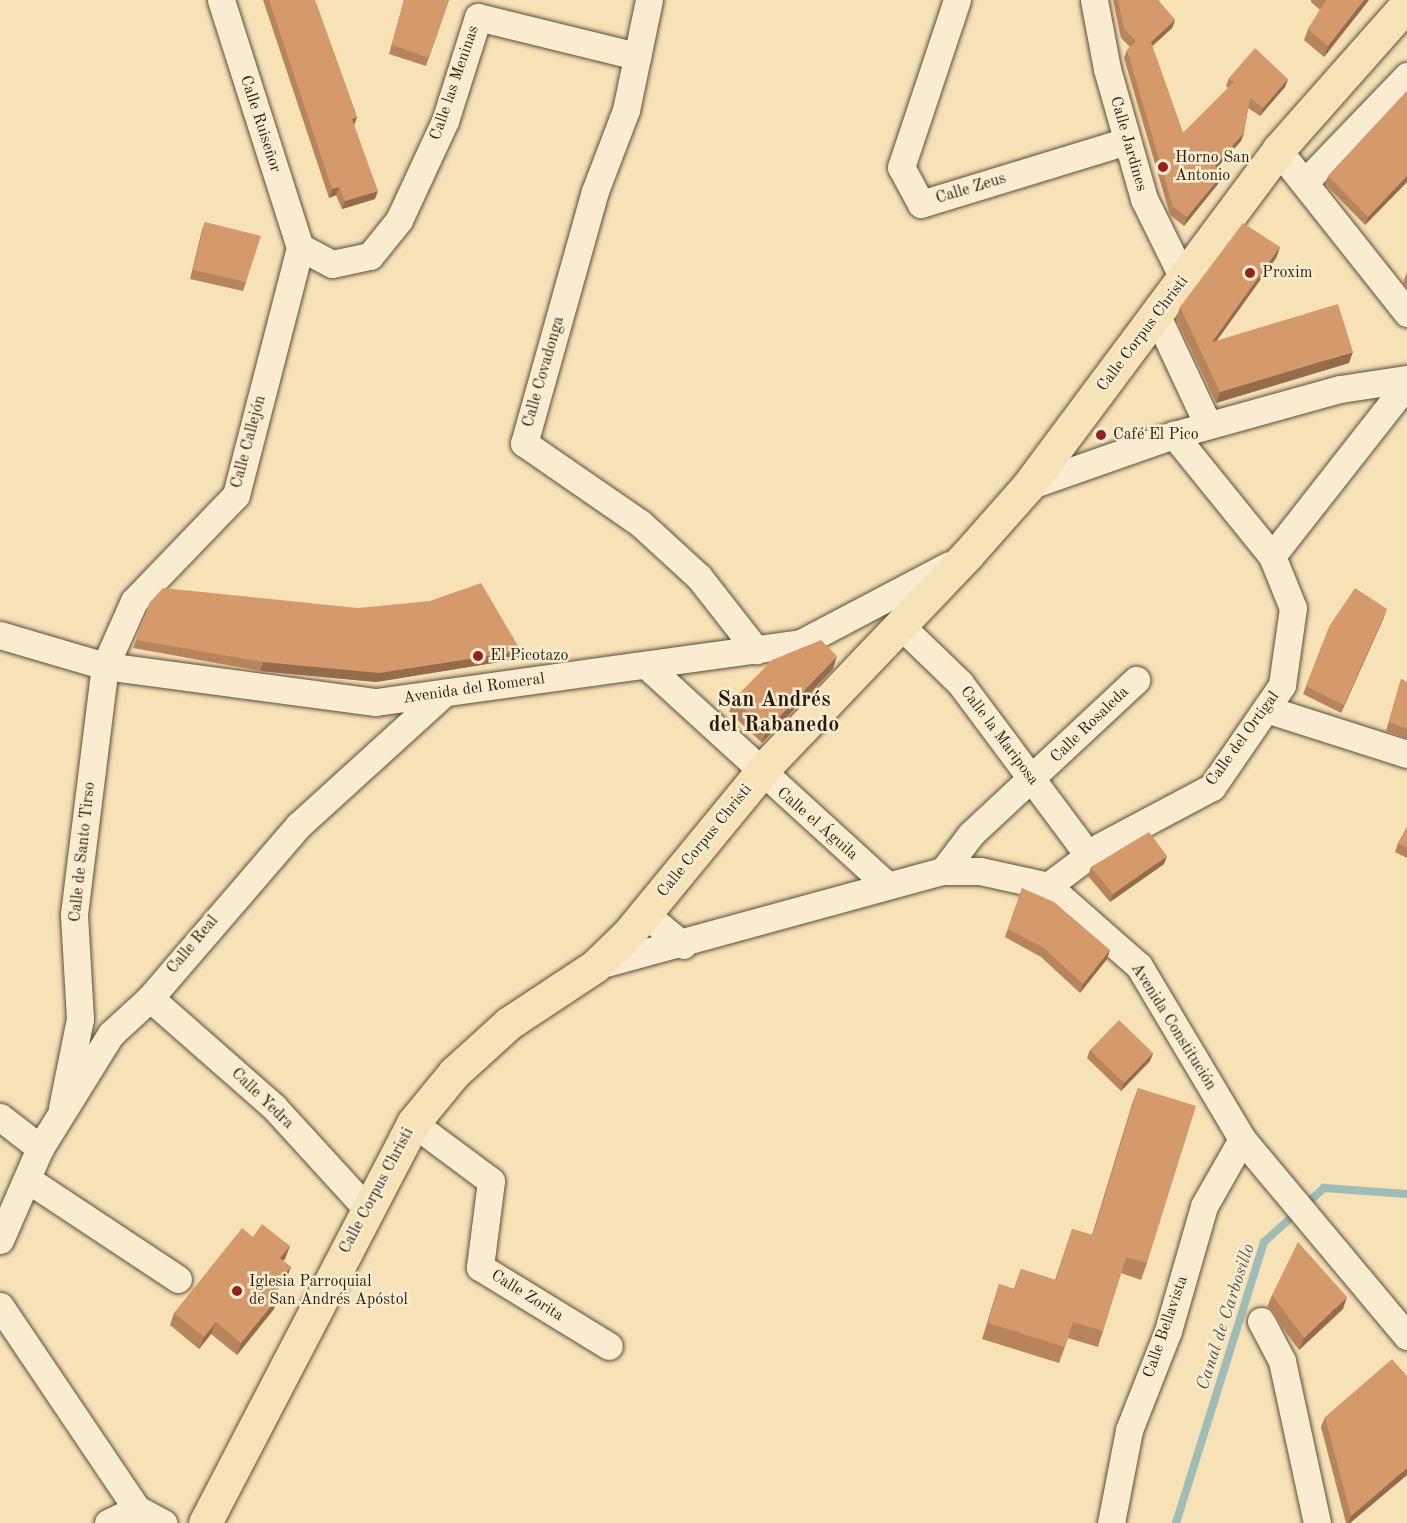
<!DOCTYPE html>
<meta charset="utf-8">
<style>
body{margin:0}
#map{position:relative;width:1407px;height:1523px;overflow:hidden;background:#f7e2b7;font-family:"Old Standard TT",serif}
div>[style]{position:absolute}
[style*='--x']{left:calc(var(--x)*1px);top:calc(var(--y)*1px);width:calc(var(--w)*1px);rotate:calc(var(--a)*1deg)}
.stream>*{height:8px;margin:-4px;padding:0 4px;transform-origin:4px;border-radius:4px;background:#9fbcb7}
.roads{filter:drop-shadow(0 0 2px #5c4e39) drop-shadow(0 0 2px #5c4e39)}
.minor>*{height:27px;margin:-13.5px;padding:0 13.5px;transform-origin:13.5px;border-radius:13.5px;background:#faecd0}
.major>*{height:33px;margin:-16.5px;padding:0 16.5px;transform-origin:16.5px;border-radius:16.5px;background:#f7e2b7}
.wall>*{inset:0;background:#b7845c}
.shaded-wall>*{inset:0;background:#956c4b}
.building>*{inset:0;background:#d59a6b}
.dots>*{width:16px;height:16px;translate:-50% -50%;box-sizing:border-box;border:3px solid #faecd0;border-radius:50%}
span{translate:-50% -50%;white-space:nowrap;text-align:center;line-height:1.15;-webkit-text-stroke:5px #faecd0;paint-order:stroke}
.street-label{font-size:16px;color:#291c0f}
.poi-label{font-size:16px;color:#291c0f}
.left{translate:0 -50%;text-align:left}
.water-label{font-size:18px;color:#52544a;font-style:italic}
.district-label{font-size:22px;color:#291c0f;font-weight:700}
</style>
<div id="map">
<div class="stream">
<i style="--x:1176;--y:1523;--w:294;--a:-72.6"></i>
<i style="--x:1264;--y:1242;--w:81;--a:-42"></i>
<i style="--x:1324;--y:1188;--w:83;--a:4.1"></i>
</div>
<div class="roads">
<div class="minor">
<i style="--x:221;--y:0;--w:259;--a:72.3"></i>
<i style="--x:649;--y:0;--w:112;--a:101.8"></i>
<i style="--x:626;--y:110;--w:87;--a:110.9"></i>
<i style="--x:595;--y:191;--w:262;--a:105.7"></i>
<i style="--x:524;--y:443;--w:141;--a:34.6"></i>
<i style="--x:640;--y:523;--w:80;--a:42.5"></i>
<i style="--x:699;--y:577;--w:93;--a:52"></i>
<i style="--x:957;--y:0;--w:176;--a:108.5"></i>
<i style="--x:901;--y:167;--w:42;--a:61.6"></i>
<i style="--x:921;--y:204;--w:215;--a:-17"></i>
<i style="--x:1094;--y:0;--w:70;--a:79.3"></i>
<i style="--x:1107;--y:69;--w:135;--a:74.1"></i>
<i style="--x:1144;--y:199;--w:90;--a:63.7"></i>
<i style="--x:1278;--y:150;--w:208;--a:51.6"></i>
<i style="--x:1305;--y:182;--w:147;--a:-46.1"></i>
<i style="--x:300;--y:247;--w:36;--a:28"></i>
<i style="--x:332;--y:264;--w:39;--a:-12"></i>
<i style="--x:370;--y:256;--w:46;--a:-51.1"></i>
<i style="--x:399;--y:220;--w:109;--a:-65.1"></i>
<i style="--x:445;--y:121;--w:109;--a:-72.4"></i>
<i style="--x:478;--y:17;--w:164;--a:13.8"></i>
<i style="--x:1157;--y:316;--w:120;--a:64.9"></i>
<i style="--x:1028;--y:486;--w:155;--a:-19.3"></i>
<i style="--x:1174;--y:435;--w:172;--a:-15.5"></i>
<i style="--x:1340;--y:389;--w:68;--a:-8.5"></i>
<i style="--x:1272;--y:556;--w:219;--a:-51.9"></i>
<i style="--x:899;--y:624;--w:85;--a:44"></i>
<i style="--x:960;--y:683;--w:216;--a:53.3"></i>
<i style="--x:0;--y:635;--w:109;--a:16.4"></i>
<i style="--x:105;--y:666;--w:273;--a:7.6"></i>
<i style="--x:376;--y:702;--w:429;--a:-7.9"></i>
<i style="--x:801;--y:643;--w:167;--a:-27.8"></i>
<i style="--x:646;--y:665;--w:323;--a:42.4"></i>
<i style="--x:1266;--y:709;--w:148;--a:17.7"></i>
<i style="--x:943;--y:871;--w:46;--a:-52.9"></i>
<i style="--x:971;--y:834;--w:226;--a:-43"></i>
<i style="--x:1048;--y:886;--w:66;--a:-37"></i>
<i style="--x:1101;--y:846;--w:126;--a:-28"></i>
<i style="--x:1212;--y:787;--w:124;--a:-55.5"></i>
<i style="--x:1282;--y:685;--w:78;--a:-81.9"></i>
<i style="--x:1293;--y:608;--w:56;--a:-112"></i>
<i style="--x:1272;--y:556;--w:156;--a:-129"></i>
<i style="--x:645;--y:914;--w:49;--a:39.2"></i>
<i style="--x:595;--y:966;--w:361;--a:-15.3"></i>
<i style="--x:943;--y:871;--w:37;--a:0"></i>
<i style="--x:980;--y:871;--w:70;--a:12.4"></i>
<i style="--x:1048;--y:886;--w:121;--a:41.3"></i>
<i style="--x:1139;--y:966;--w:201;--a:59.2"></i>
<i style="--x:1242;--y:1139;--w:257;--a:50.1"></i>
<i style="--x:150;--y:998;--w:165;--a:41.3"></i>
<i style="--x:274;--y:1107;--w:138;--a:47.6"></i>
<i style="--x:62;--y:1108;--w:91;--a:-78.6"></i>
<i style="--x:80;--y:1019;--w:105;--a:-93.3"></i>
<i style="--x:74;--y:914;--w:250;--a:-82.9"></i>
<i style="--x:105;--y:666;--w:71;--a:-66"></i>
<i style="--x:134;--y:601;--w:147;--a:-46.1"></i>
<i style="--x:236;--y:495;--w:256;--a:-75.5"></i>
<i style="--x:0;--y:1117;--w:51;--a:37.8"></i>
<i style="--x:413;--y:1123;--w:97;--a:36.6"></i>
<i style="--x:491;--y:1181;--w:87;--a:97.3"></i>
<i style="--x:480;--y:1267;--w:151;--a:31.5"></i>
<i style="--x:27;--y:1179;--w:181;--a:33.5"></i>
<i style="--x:0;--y:1240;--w:100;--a:-66.5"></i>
<i style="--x:40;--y:1148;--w:134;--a:-58.1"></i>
<i style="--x:111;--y:1034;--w:53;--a:-42.7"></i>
<i style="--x:150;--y:998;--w:228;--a:-49.3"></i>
<i style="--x:299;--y:825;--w:196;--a:-42.3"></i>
<i style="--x:0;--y:1306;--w:245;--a:56"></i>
<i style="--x:137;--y:1509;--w:30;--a:28"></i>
<i style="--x:1261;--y:1321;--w:45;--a:62.3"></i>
<i style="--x:1282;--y:1361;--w:166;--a:77.8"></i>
<i style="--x:108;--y:1523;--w:32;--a:-26"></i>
<i style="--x:1111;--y:1523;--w:95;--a:-79"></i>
<i style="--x:1129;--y:1430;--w:106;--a:-68.5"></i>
<i style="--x:1168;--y:1331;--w:130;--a:-73.9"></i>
<i style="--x:1204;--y:1206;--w:77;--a:-60.4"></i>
</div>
<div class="major">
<i style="--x:205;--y:1523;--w:451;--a:-62.5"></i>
<i style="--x:413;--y:1123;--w:65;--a:-50.6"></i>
<i style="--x:454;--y:1073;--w:74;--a:-42.3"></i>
<i style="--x:509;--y:1023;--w:103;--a:-33.5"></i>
<i style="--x:595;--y:966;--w:47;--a:-44.1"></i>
<i style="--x:629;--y:933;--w:219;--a:-50.6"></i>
<i style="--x:768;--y:764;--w:289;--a:-46.4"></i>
<i style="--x:967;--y:555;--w:92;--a:-48.5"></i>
<i style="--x:1028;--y:486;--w:419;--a:-53.3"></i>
<i style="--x:1278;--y:150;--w:195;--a:-48.5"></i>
</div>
</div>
<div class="wall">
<i style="clip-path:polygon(263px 0,315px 0,357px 117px,354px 125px,375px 199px,342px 209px,336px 195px,329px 198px)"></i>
<i style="clip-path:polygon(404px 0,449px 0,426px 66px,389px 54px)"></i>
<i style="clip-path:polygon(1113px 0,1158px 0,1175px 20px,1172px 28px,1152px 46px,1183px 133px,1228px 88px,1226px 86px,1229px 78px,1288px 79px,1285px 87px,1260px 116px,1248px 108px,1244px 133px,1241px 141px,1217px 168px,1218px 184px,1184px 226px,1170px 215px,1124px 58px,1127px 50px,1130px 47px,1121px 38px)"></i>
<i style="clip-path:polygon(1311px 0,1369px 0,1324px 57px,1304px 40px,1308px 29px,1320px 10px,1311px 2px)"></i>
<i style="clip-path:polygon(1407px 91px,1407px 182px,1365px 225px,1325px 184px,1328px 176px)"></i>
<i style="clip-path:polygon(205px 222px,246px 282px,243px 291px,190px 279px,202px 230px)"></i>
<i style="clip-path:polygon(1280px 247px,1276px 258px,1217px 340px,1349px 363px,1216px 403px,1176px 319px,1180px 307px)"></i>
<i style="clip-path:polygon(1407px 272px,1407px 289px,1403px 283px)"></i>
<i style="clip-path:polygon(150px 602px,518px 659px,376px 682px,260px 671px,133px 648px)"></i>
<i style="clip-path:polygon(1384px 617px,1341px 713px,1303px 694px,1330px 625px)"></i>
<i style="clip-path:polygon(833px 669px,762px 743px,729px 712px,734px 699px)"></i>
<i style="clip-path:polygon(1401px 679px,1407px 682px,1407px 739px,1386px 731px)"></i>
<i style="clip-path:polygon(1407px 827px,1407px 858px,1395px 852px,1398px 843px)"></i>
<i style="clip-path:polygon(1164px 864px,1110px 902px,1088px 876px,1091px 867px)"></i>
<i style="clip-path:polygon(1022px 888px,1110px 950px,1107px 959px,1080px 993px,1041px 957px,1005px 937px)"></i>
<i style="clip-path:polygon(1090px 1050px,1153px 1053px,1150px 1061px,1121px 1091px,1087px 1058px)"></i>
<i style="clip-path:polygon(1138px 1088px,1147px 1263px,1141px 1280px,1121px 1273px,1098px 1347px,1068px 1338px,1059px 1363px,982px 1339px,999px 1284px,1014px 1289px,1021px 1269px,1055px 1280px,1072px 1229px,1092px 1235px,1132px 1104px)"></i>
<i style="clip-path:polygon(253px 1237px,290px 1246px,283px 1261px,291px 1267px,286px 1279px,275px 1293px,274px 1309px,237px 1355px,211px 1334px,199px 1349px,170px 1325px,174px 1313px)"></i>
<i style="clip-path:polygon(1272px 1295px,1343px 1309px,1299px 1350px,1267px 1307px)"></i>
<i style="clip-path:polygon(1325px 1417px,1407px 1475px,1350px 1523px,1346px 1523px,1321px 1427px)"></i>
</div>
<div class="shaded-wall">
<i style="clip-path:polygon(1364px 0,1369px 0,1324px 57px,1328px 46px)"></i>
<i style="clip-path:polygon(1175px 20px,1172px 28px,1148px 50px,1151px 42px)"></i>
<i style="clip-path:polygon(1288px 79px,1285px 87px,1260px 116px,1263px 108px)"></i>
<i style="clip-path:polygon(357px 117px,354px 125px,352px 119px)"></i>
<i style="clip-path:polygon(1244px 133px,1241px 141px,1212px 173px,1215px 165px)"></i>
<i style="clip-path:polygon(1221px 176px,1218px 184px,1184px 226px,1187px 217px)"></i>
<i style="clip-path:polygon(1407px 176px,1407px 182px,1365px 225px,1368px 217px)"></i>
<i style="clip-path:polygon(339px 187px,336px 195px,329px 198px,332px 189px)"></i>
<i style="clip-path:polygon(378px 191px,375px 199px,342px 209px,345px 201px)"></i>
<i style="clip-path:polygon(1280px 247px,1276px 258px,1208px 353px,1212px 342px)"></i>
<i style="clip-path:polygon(1353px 352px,1349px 363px,1216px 403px,1220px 392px)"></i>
<i style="clip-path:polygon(1387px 609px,1384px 617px,1341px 713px,1344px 705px)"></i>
<i style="clip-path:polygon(521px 651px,518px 659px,376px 682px,260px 671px,263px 662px)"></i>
<i style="clip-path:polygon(837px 656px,833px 669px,762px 743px,766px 731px)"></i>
<i style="clip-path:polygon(1167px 856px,1164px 864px,1110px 902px,1113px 894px)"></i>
<i style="clip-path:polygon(1110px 950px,1107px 959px,1080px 993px,1083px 984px)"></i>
<i style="clip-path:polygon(1153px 1053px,1150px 1061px,1121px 1091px,1124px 1083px)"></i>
<i style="clip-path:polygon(290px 1246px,285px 1259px,275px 1270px,280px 1258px)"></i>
<i style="clip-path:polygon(291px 1267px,286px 1279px,267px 1303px,271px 1290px)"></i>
<i style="clip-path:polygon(279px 1296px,274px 1309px,237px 1355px,241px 1343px)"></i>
<i style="clip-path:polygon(1347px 1297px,1343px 1309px,1299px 1350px,1304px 1338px)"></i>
<i style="clip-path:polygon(216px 1322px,211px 1334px,199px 1349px,204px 1337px)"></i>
<i style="clip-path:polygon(1407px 1468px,1407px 1475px,1350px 1523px,1348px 1523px,1351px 1516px)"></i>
</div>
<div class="building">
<i style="clip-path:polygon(269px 0,315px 0,357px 117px,352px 119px,378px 191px,345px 201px,339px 187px,332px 189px)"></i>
<i style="clip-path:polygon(404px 0,449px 0,429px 58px,392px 45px)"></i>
<i style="clip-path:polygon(1118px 0,1158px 0,1175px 20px,1151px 42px,1183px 133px,1234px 82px,1229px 78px,1255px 48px,1288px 79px,1263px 108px,1250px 98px,1244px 133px,1215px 165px,1221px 176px,1187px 217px,1173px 207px,1127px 50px,1136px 41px,1124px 29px)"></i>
<i style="clip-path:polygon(1326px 0,1364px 0,1328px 46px,1308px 29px)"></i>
<i style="clip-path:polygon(1407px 91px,1407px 176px,1368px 217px,1328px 176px)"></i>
<i style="clip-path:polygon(205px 222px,261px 236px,246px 282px,193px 270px)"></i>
<i style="clip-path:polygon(1243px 223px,1280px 247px,1212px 342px,1338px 304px,1353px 352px,1220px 392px,1180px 307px)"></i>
<i style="clip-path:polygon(481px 583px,521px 651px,379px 673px,263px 662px,136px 640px,150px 602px,163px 588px,358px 608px,430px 601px)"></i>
<i style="clip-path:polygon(1355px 588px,1387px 609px,1344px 705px,1306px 686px,1330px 625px)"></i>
<i style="clip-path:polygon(821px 640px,837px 656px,766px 731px,734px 699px,772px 660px)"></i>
<i style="clip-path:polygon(1401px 679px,1407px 682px,1407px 729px,1389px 722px)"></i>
<i style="clip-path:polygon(1407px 827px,1407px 848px,1398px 843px)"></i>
<i style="clip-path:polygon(1149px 832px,1167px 856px,1113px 894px,1091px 867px)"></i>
<i style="clip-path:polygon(1022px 888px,1054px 902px,1110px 950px,1083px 984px,1044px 948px,1008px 929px)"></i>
<i style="clip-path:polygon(1119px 1020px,1153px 1053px,1124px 1083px,1090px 1050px)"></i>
<i style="clip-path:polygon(1138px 1088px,1196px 1106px,1147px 1263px,1126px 1257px,1103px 1331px,1073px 1322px,1065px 1347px,988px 1323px,999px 1284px,1015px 1289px,1021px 1269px,1056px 1280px,1072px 1229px,1093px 1235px)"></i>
<i style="clip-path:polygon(262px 1224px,290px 1246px,280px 1258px,291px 1267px,271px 1290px,279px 1296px,241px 1343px,216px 1322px,204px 1337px,174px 1313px,242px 1228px,253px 1237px)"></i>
<i style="clip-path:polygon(1298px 1242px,1347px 1297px,1304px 1338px,1272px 1295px)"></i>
<i style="clip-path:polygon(1392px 1359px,1407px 1376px,1407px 1468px,1351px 1516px,1325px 1417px)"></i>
</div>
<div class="dots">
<i style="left:1163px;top:167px;background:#8f2418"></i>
<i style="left:1250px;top:273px;background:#8f2418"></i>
<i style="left:1101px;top:435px;background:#8f2418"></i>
<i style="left:478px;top:656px;background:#8f2418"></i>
<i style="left:237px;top:1291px;background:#8f2418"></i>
</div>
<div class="street-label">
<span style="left:455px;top:83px;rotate:-71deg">Calle las Meninas</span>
<span style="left:260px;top:124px;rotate:72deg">Calle Ruiseñor</span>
<span style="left:1128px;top:144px;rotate:74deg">Calle Jardines</span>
<span style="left:971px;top:189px;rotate:-17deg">Calle Zeus</span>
<span style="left:1143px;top:334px;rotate:-53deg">Calle Corpus Christi</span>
<span style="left:544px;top:372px;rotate:-74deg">Calle Covadonga</span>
<span style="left:249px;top:442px;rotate:-75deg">Calle Callejón</span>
<span style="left:474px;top:689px;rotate:-8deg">Avenida del Romeral</span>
<span style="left:1090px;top:725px;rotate:-44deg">Calle Rosaleda</span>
<span style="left:999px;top:736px;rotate:53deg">Calle la Mariposa</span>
<span style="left:1243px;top:739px;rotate:-54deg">Calle del Ortigal</span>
<span style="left:817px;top:824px;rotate:41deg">Calle el Águila</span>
<span style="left:705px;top:841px;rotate:-51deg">Calle Corpus Christi</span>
<span style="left:83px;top:852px;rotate:-84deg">Calle de Santo Tirso</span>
<span style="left:193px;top:945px;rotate:-50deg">Calle Real</span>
<span style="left:1173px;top:1027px;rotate:58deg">Avenida Constitución</span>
<span style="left:262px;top:1099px;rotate:44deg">Calle Yedra</span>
<span style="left:377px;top:1191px;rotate:-62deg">Calle Corpus Christi</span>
<span style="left:527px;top:1296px;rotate:32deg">Calle Zorita</span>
<span style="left:1166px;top:1327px;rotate:-71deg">Calle Bellavista</span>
</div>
<div class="poi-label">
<span class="left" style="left:1175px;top:167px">Horno San<br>Antonio</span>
<span class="left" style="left:1262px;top:273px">Proxim</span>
<span class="left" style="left:1113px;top:435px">Café El Pico</span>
<span class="left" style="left:490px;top:656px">El Picotazo</span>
<span class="left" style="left:249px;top:1291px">Iglesia Parroquial<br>de San Andrés Apóstol</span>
</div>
<div class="water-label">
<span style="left:1226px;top:1317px;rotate:-72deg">Canal de Carbosillo</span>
</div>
<div class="district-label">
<span style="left:774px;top:713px">San Andrés<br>del Rabanedo</span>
</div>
</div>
